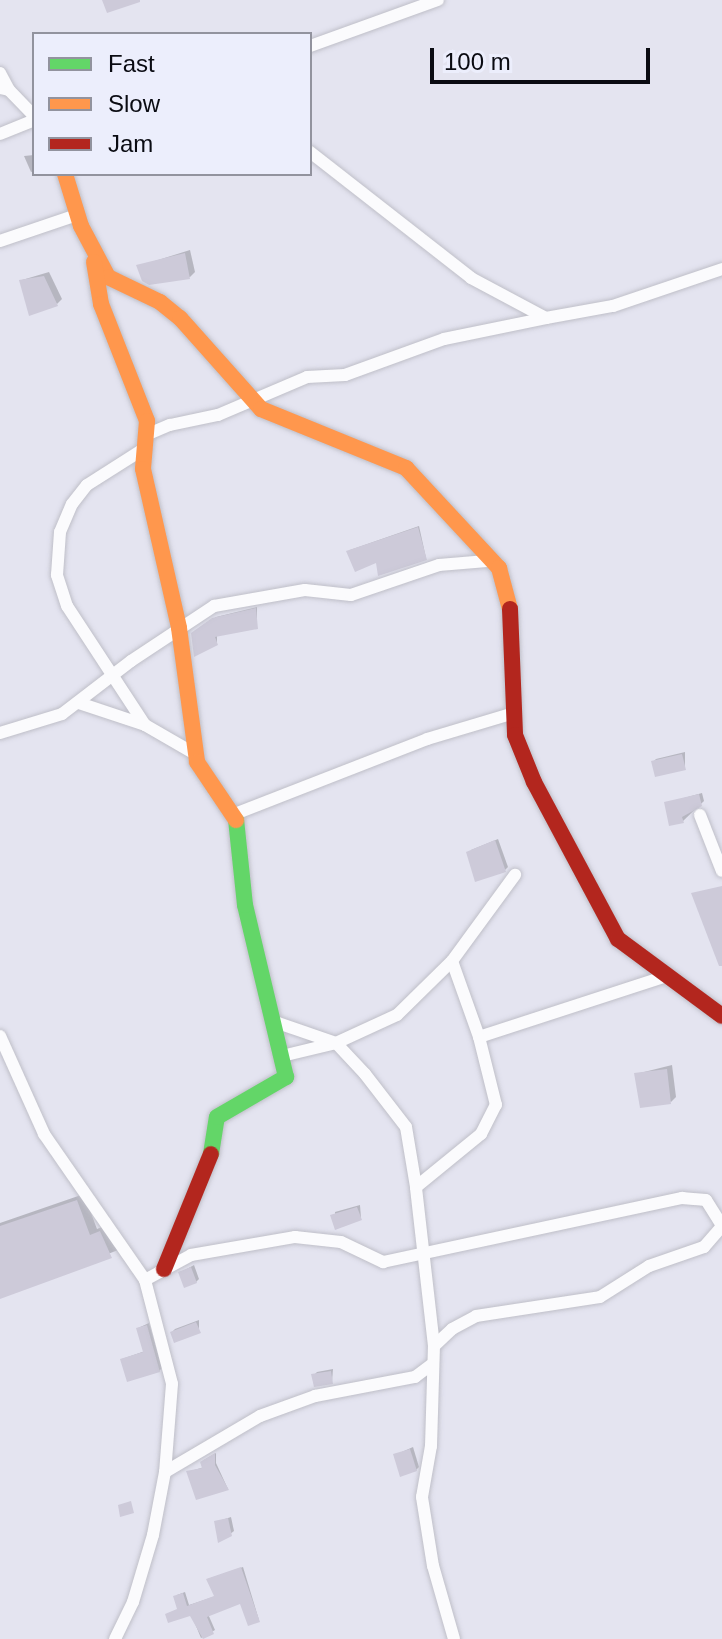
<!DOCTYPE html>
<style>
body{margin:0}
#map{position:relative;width:722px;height:1639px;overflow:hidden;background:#e4e4f0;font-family:Arial,sans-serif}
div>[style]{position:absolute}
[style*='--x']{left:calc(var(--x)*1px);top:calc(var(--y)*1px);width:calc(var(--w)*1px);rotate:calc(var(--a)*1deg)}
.shadow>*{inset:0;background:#0003}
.building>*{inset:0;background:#cdcad9}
.roads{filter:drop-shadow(0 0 2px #bfbfc8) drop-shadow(0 0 2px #bfbfc8)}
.street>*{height:12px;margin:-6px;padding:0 6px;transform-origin:6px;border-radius:6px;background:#fbfbfd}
.fast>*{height:16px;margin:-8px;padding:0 8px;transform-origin:8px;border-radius:8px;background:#63d668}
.slow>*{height:16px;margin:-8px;padding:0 8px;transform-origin:8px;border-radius:8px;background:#ff974d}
.jam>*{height:16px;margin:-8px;padding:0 8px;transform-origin:8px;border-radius:8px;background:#b3261e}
span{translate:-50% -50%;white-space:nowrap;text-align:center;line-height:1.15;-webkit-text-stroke:8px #eceefc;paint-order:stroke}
.legend{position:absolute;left:32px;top:32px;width:280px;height:144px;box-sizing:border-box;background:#eceefc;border:2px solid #92939e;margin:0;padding:10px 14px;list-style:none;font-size:24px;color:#0a0b12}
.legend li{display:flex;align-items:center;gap:16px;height:40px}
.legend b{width:40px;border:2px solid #92939e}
.scale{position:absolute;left:430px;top:48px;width:220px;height:36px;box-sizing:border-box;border:4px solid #0a0b12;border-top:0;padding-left:10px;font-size:24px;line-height:28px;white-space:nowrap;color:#0a0b12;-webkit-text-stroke:6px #eceefc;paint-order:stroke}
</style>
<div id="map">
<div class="shadow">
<i style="clip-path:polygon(34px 155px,34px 171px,31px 172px,24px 156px)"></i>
<i style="clip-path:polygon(190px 250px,195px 272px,190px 277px,139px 266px)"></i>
<i style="clip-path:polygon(49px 272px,62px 299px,57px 304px,22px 280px)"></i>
<i style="clip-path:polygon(419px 526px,426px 558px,378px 560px,350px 550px)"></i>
<i style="clip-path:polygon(257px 607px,257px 628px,217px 634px,217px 643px,195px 631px,216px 617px)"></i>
<i style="clip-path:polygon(685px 752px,685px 768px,653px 762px,656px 759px)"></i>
<i style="clip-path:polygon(702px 793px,704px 801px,683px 821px,666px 803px)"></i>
<i style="clip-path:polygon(498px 839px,508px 867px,505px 870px,471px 850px)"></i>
<i style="clip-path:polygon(672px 1065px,676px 1097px,671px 1102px,636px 1074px)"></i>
<i style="clip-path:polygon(84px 1194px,97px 1229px,107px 1225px,118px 1250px,0 1297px,0 1223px)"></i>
<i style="clip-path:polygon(360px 1205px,361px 1218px,336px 1227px,335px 1212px)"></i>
<i style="clip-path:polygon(194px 1265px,199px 1279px,196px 1282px,183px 1271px)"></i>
<i style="clip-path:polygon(199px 1320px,199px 1331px,172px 1332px,175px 1329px)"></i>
<i style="clip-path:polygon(149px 1323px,162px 1368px,159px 1371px,122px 1359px,145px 1351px,138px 1328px)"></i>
<i style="clip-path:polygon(333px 1369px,332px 1382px,314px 1375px,317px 1372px)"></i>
<i style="clip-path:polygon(413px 1447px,419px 1467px,416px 1470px,395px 1455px)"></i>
<i style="clip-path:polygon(216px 1453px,216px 1463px,228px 1489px,188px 1472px,204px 1467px,204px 1460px)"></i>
<i style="clip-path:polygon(231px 1517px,234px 1531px,230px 1534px,216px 1522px)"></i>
<i style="clip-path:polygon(243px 1567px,259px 1620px,242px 1601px,208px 1614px,215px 1630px,201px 1638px,191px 1614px,167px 1614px,179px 1609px,177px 1595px,185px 1592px,189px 1605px,216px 1596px,208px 1579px)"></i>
</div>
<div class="building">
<i style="clip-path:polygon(102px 0,140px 0,140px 2px,107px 13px)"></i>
<i style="clip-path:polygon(185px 253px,190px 279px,149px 285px,142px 281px,136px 265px)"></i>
<i style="clip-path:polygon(44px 276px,58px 306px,29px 316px,19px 280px)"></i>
<i style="clip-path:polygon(418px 527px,427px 560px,378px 576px,376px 563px,355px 572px,346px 551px)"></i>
<i style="clip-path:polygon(256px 608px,258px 629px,215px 637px,218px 645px,194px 657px,191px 633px,212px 618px)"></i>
<i style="clip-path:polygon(682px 754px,686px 770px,655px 777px,651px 761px)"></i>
<i style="clip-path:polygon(699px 794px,702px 806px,682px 817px,684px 823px,669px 826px,664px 802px)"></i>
<i style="clip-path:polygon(495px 840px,506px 872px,475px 882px,466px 852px)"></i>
<i style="clip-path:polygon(722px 886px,722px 966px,719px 966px,691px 893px)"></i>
<i style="clip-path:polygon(667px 1069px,671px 1104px,640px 1108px,634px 1073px)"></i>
<i style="clip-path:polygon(77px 1200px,90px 1235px,100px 1231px,112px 1258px,0 1299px,0 1226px)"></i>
<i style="clip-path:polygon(357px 1207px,362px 1220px,335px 1230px,330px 1215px)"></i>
<i style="clip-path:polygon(191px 1267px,197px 1283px,184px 1288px,178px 1272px)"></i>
<i style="clip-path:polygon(196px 1322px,201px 1333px,174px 1343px,170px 1332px)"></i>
<i style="clip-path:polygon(147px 1325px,160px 1372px,127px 1382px,120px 1359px,143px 1352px,136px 1328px)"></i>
<i style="clip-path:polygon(331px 1371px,333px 1384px,314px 1387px,311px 1374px)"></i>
<i style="clip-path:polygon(410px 1449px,417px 1471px,400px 1477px,393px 1454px)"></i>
<i style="clip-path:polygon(215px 1453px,215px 1465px,229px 1490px,196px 1500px,186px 1471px,202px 1468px,200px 1462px)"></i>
<i style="clip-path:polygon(131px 1501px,134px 1513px,120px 1517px,118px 1505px)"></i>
<i style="clip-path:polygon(228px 1518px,232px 1536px,218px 1543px,214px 1521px)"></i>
<i style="clip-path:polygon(241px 1567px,260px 1622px,248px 1626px,240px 1604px,207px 1617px,214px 1634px,203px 1639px,190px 1616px,168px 1623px,165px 1614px,177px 1609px,173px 1596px,183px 1593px,187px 1606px,214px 1596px,206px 1579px)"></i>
</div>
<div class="roads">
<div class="street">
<i style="--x:310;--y:46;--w:136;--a:-19.8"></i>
<i style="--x:0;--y:73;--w:19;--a:62"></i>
<i style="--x:0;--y:88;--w:9;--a:13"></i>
<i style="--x:9;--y:90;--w:36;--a:46"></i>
<i style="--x:0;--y:134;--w:37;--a:-22"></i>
<i style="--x:310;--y:152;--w:204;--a:38"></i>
<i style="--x:471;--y:278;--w:85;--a:28.1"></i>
<i style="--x:546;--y:318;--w:68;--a:-10.2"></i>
<i style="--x:613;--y:306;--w:115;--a:-18.7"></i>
<i style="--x:0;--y:241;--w:81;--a:-18.7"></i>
<i style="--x:79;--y:703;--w:70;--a:18.4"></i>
<i style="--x:0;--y:733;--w:65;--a:-17"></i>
<i style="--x:62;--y:714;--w:87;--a:-37.5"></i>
<i style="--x:131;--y:661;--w:100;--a:-33.5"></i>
<i style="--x:214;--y:606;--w:92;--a:-10"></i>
<i style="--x:305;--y:590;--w:46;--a:6.2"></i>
<i style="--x:351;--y:595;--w:93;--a:-18.8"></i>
<i style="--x:439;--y:565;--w:48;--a:-4.8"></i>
<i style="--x:197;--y:755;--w:60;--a:-150"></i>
<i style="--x:145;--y:725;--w:142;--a:-123.2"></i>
<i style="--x:67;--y:606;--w:33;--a:-108"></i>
<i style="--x:57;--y:575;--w:43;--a:-86"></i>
<i style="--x:60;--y:532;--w:30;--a:-67"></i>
<i style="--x:72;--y:504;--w:24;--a:-52"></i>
<i style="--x:87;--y:485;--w:65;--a:-32.5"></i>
<i style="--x:142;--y:450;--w:16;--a:-75"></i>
<i style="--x:146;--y:435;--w:26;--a:-23"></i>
<i style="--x:170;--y:425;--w:49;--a:-11.8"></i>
<i style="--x:218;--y:415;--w:97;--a:-23.1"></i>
<i style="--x:307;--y:377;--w:38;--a:-3"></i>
<i style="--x:345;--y:375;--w:105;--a:-20"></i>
<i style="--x:444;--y:339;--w:104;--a:-11.6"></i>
<i style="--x:235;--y:814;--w:206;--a:-21.3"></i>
<i style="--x:427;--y:739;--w:91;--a:-16.6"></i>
<i style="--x:700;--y:815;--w:60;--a:68.6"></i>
<i style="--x:452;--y:961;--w:81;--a:70.4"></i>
<i style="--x:479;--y:1037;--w:198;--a:-18"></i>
<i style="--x:275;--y:1022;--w:65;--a:19"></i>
<i style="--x:336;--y:1043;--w:42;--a:46.9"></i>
<i style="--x:365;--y:1074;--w:67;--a:52.3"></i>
<i style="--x:406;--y:1127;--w:61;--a:80.5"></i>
<i style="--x:0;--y:1036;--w:107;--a:65.8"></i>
<i style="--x:44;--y:1134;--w:178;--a:55.3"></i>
<i style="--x:145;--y:1280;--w:107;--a:75.4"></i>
<i style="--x:172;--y:1384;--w:88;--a:94.5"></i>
<i style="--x:165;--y:1472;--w:64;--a:100.8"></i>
<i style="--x:153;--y:1535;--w:70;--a:106.6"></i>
<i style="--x:133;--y:1602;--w:41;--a:115.9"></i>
<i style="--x:282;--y:1056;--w:56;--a:-13.5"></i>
<i style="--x:336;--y:1043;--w:67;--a:-24.7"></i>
<i style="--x:397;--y:1015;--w:77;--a:-44.5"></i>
<i style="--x:452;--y:961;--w:107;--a:-53.8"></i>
<i style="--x:145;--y:1280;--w:52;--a:-28.5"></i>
<i style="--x:191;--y:1255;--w:106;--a:-9.8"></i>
<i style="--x:295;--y:1237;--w:46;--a:6.2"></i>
<i style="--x:341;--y:1242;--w:47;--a:25.5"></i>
<i style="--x:383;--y:1262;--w:306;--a:-12.1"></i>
<i style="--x:682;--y:1198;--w:24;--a:5"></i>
<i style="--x:706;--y:1200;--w:31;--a:58"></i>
<i style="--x:434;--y:1346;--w:25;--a:-43"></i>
<i style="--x:452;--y:1329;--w:27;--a:-28"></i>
<i style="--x:476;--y:1316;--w:125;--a:-8.7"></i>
<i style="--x:600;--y:1297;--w:58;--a:-32.3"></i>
<i style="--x:649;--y:1266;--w:58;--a:-19.1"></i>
<i style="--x:704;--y:1247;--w:28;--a:-49"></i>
<i style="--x:165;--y:1472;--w:110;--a:-30.5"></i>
<i style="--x:260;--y:1416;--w:59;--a:-20"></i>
<i style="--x:315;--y:1396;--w:102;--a:-10.8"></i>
<i style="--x:415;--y:1377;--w:20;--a:-37"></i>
<i style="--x:454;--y:1639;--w:76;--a:-106"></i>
<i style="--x:433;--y:1566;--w:70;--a:-99.1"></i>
<i style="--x:422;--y:1497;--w:52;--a:-80"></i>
<i style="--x:431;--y:1446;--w:100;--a:-88.3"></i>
<i style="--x:434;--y:1346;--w:160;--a:-96.5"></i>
<i style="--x:416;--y:1187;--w:84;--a:-39.2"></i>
<i style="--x:481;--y:1134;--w:33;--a:-63"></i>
<i style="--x:496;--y:1105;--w:70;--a:-104"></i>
</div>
<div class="fast">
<i style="--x:211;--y:1154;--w:37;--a:-81"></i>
<i style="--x:217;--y:1117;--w:80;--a:-30.1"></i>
<i style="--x:286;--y:1077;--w:177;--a:-103.4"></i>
<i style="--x:245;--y:905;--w:85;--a:-96"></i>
</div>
<div class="slow">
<i style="--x:65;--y:174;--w:54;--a:72.9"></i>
<i style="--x:81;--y:226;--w:58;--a:62.1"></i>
<i style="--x:108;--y:277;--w:58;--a:25.7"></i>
<i style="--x:160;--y:302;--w:26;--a:39"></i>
<i style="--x:180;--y:318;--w:122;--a:48.3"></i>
<i style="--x:261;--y:409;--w:157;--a:22.1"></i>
<i style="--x:406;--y:468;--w:137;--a:47.1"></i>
<i style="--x:499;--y:568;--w:42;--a:75"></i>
<i style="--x:94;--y:262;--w:43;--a:80.5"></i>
<i style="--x:101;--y:304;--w:126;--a:68.5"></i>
<i style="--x:147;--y:421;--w:48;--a:94.8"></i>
<i style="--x:143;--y:469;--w:163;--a:77.2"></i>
<i style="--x:179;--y:628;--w:135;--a:82.3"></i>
<i style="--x:197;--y:762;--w:70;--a:56.1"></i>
</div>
<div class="jam">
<i style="--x:510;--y:609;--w:126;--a:87.7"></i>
<i style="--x:515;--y:735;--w:51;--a:68"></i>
<i style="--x:534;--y:782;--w:178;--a:61.9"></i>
<i style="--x:618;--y:939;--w:129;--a:36.5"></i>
<i style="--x:164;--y:1269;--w:124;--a:-67.8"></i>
</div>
</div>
<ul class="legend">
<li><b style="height:10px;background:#63d668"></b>Fast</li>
<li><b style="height:10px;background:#ff974d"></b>Slow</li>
<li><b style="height:10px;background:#b3261e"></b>Jam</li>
</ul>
<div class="scale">100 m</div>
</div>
